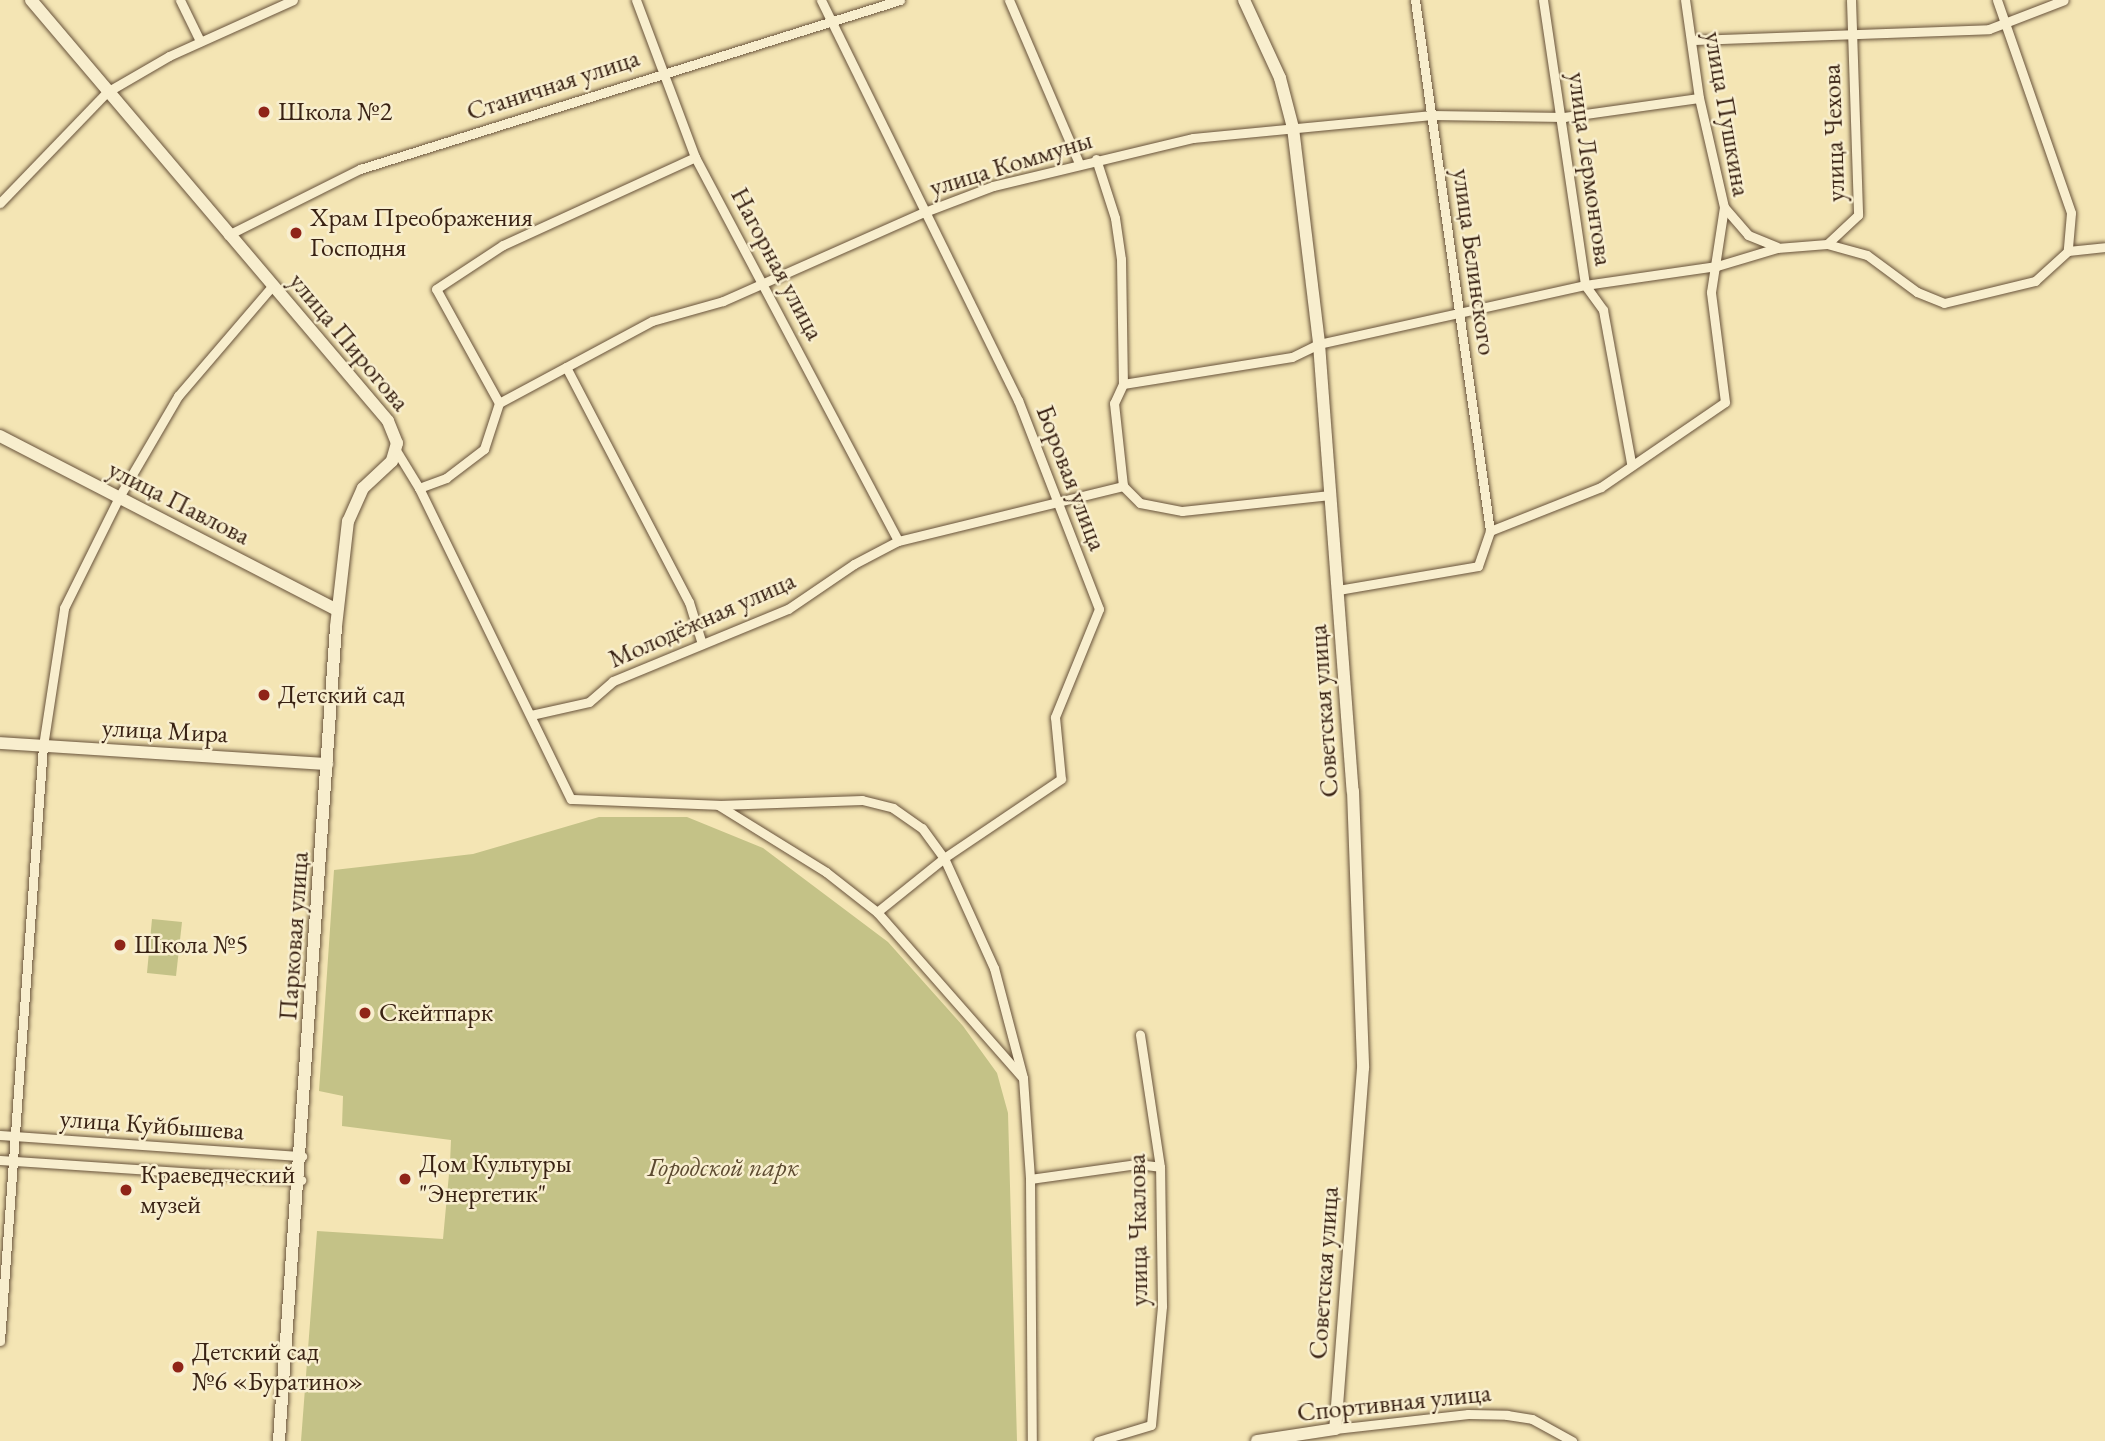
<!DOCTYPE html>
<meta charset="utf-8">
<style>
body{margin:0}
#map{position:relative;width:2105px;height:1441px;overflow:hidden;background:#f4e5b4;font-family:"EB Garamond",serif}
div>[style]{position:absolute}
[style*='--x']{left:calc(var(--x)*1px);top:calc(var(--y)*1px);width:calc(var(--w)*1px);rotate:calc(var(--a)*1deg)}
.green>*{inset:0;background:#c4c287}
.roads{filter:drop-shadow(0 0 2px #68533b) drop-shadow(0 0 2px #68533b)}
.street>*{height:9px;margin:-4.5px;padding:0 4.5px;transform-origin:4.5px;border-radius:4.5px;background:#f8eece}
.secondary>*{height:12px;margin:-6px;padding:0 6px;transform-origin:6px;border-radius:6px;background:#f8eece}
.dots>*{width:19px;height:19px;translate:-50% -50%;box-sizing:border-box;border:4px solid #f8eece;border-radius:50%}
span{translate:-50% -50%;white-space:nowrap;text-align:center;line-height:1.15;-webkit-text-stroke:5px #f8eece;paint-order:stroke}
.street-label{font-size:26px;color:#392213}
.poi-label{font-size:26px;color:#392213}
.left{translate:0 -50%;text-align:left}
.park-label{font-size:26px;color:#5c4a30;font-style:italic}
</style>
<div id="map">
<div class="green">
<i style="clip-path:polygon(599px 817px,687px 817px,763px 848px,888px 942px,963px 1026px,997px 1073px,1008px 1113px,1017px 1441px,301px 1441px,317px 1231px,443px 1239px,450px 1163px,451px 1140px,342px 1126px,343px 1096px,319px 1091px,334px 870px,473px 854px)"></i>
<i style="clip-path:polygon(152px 919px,182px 922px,176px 976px,147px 973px)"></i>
</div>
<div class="roads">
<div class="street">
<i style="--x:180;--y:0;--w:46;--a:64"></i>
<i style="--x:636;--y:0;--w:168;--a:69.4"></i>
<i style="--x:695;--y:157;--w:434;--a:62.1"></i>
<i style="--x:821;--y:0;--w:446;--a:63.8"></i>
<i style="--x:1018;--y:400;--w:224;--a:68.8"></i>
<i style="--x:1099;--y:609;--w:117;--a:112.2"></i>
<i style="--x:1055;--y:717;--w:62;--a:84.5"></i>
<i style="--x:1061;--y:779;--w:141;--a:146"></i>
<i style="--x:944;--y:858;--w:86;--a:141.1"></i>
<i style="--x:1009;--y:0;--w:177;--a:66.8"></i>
<i style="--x:1415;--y:0;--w:536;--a:81.96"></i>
<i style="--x:1543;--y:0;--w:288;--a:81.6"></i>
<i style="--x:1585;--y:285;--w:31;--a:54"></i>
<i style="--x:1603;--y:310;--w:156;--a:79.6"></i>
<i style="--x:1851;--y:0;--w:215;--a:88.1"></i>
<i style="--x:1858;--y:215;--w:42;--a:136.9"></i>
<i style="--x:1827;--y:244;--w:41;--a:15.4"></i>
<i style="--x:1867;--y:255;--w:62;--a:36.5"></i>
<i style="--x:1917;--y:292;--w:29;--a:22"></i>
<i style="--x:1944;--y:303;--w:94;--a:-13.6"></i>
<i style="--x:2035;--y:281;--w:45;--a:-42.3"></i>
<i style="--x:2068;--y:251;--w:37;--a:-6"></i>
<i style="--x:1997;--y:0;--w:225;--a:70.8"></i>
<i style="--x:2071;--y:213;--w:38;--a:95"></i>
<i style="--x:1694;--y:40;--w:295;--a:-2.1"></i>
<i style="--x:1989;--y:29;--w:80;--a:-21.1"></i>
<i style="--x:1096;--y:159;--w:62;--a:72.1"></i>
<i style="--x:1115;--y:218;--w:41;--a:81.7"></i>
<i style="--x:1121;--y:259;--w:125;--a:89.1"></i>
<i style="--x:1123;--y:384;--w:21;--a:115"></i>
<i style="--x:1114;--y:403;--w:83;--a:83.8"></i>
<i style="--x:0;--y:203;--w:154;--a:-46.1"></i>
<i style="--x:107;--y:92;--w:72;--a:-30.1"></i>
<i style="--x:169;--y:56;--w:136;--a:-24.3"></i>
<i style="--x:1724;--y:207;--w:37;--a:49"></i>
<i style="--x:1748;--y:235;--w:31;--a:22"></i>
<i style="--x:228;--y:235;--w:148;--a:-26.6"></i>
<i style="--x:360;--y:169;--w:566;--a:-17.38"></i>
<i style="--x:566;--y:367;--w:265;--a:62.4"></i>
<i style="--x:689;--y:602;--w:44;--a:72.8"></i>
<i style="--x:1123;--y:384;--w:171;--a:-9.1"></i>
<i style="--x:1292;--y:357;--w:30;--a:-26"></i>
<i style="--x:1319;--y:344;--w:272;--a:-12.5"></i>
<i style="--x:1585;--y:285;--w:133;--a:-8.2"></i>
<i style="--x:1717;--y:266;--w:63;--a:-16.7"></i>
<i style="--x:1777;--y:248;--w:50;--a:-4.6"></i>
<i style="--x:499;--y:403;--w:130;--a:-118.9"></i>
<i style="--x:436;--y:289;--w:80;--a:-33.3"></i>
<i style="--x:503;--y:245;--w:211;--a:-24.6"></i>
<i style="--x:397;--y:452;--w:42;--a:58.6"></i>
<i style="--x:419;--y:488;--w:346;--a:64"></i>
<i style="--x:571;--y:799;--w:147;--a:2.3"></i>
<i style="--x:718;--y:805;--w:127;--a:31.8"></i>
<i style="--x:826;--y:872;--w:65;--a:38.1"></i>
<i style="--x:877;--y:912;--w:221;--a:48.7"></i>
<i style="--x:1123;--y:486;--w:24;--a:45"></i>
<i style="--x:1140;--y:503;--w:43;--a:10.8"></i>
<i style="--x:1182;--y:511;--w:149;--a:-6.2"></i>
<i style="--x:419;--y:488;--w:29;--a:-20"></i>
<i style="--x:446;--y:478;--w:48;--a:-37.3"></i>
<i style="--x:484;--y:449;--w:48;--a:-71.9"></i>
<i style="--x:499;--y:403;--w:174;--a:-28.2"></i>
<i style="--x:652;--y:321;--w:74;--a:-15.7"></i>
<i style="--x:723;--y:301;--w:218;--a:-23.9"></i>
<i style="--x:922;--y:213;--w:76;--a:-20.8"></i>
<i style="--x:993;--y:186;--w:206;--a:-13.5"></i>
<i style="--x:1193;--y:138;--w:240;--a:-5.5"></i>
<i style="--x:1432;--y:115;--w:132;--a:0.9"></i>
<i style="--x:1564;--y:117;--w:136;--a:-8"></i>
<i style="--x:1338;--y:590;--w:142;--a:-9.7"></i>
<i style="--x:1478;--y:566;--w:37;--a:-71"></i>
<i style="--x:1490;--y:531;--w:119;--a:-21.6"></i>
<i style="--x:1601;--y:487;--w:150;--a:-34.4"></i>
<i style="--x:1725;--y:402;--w:111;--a:-97.3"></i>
<i style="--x:1711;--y:292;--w:86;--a:-81.3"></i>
<i style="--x:1724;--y:207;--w:112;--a:-102.9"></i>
<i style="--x:1699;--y:98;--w:99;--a:-98.1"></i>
<i style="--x:531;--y:715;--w:59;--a:-12.6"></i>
<i style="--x:589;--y:702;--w:32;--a:-41"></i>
<i style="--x:613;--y:681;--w:189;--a:-22.4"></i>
<i style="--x:788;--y:609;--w:80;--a:-34.3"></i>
<i style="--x:854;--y:564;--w:50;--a:-27.6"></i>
<i style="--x:898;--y:541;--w:232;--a:-13.7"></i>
<i style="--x:719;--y:805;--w:143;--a:-2"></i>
<i style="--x:862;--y:800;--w:32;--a:14"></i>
<i style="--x:893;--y:808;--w:35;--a:35"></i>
<i style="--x:922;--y:828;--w:37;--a:54"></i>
<i style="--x:944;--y:858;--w:121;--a:65.6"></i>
<i style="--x:994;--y:968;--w:114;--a:75.2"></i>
<i style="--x:1023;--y:1078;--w:101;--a:86"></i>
<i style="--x:1030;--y:1179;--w:262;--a:89.6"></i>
<i style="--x:0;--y:1135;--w:303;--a:4"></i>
<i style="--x:0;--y:1160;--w:302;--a:3.8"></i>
<i style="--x:1030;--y:1179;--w:108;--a:-8"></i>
<i style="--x:1137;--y:1164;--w:23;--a:7"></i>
<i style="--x:0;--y:1341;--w:597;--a:-85.87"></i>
<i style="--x:43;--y:746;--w:140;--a:-81.3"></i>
<i style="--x:64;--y:608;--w:124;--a:-63.6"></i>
<i style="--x:119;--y:497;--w:117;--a:-59.7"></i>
<i style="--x:178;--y:396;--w:146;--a:-49.4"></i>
<i style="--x:1335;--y:1429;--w:134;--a:-6.4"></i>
<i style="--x:1468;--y:1414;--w:39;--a:1"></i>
<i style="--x:1507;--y:1415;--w:25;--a:9"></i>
<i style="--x:1532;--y:1419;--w:46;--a:28.8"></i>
<i style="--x:1098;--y:1441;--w:55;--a:-16.8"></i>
<i style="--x:1151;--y:1425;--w:120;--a:-84.7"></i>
<i style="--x:1162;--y:1306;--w:139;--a:-90.8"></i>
<i style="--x:1160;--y:1167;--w:134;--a:-98.6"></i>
</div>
<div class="secondary">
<i style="--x:31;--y:0;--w:552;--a:49.7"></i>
<i style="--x:388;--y:421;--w:24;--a:68"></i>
<i style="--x:397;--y:443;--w:19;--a:106"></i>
<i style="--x:392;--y:461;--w:40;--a:137"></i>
<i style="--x:363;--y:488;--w:36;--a:114"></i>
<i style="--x:348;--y:521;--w:107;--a:96.5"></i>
<i style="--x:336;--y:627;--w:816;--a:94.01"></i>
<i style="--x:1244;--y:0;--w:86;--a:65.2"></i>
<i style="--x:1280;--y:78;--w:52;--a:75.4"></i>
<i style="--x:1293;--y:128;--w:218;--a:83.1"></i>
<i style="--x:1319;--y:344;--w:448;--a:85.7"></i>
<i style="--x:1353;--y:791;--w:277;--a:87.9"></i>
<i style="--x:1363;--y:1068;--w:362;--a:94.4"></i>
<i style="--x:1335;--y:1429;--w:79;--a:171.3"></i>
<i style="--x:0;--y:436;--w:379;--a:27.3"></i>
<i style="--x:0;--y:743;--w:328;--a:3.7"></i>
</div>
</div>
<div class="dots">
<i style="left:264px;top:112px;background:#8f2418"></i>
<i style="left:296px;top:233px;background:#8f2418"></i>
<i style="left:264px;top:695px;background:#8f2418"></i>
<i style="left:120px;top:945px;background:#8f2418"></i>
<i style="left:365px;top:1013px;background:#8f2418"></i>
<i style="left:405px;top:1179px;background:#8f2418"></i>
<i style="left:126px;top:1190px;background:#8f2418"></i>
<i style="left:178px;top:1367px;background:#8f2418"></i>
</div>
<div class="street-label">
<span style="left:553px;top:85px;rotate:-18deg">Станичная улица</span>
<span style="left:1727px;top:114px;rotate:80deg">улица Пушкина</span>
<span style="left:1834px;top:133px;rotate:-92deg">улица Чехова</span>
<span style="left:1011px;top:164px;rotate:-17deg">улица Коммуны</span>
<span style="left:1590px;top:169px;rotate:82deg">улица Лермонтова</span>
<span style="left:1474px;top:262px;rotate:82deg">улица Белинского</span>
<span style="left:777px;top:264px;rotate:62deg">Нагорная улица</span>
<span style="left:349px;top:342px;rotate:50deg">улица Пирогова</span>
<span style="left:1071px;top:478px;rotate:69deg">Боровая улица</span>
<span style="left:179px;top:503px;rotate:27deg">улица Павлова</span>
<span style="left:702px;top:620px;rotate:-24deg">Молодёжная улица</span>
<span style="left:1324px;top:711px;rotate:-94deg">Советская улица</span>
<span style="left:165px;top:731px;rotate:3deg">улица Мира</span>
<span style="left:294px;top:936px;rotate:-86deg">Парковая улица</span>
<span style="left:152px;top:1125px;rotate:4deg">улица Куйбышева</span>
<span style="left:1138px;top:1230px;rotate:-91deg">улица Чкалова</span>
<span style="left:1324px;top:1273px;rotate:-86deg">Советская улица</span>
<span style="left:1394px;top:1403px;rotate:-6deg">Спортивная улица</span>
</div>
<div class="poi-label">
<span class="left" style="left:278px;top:112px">Школа №2</span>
<span class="left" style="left:310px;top:233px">Храм Преображения<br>Господня</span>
<span class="left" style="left:278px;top:695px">Детский сад</span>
<span class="left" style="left:134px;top:945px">Школа №5</span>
<span class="left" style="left:379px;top:1013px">Скейтпарк</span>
<span class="left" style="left:419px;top:1179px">Дом Культуры<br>"Энергетик"</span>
<span class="left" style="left:140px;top:1190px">Краеведческий<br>музей</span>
<span class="left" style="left:192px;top:1367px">Детский сад<br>№6 «Буратино»</span>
</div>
<div class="park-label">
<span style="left:723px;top:1168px">Городской парк</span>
</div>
</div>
